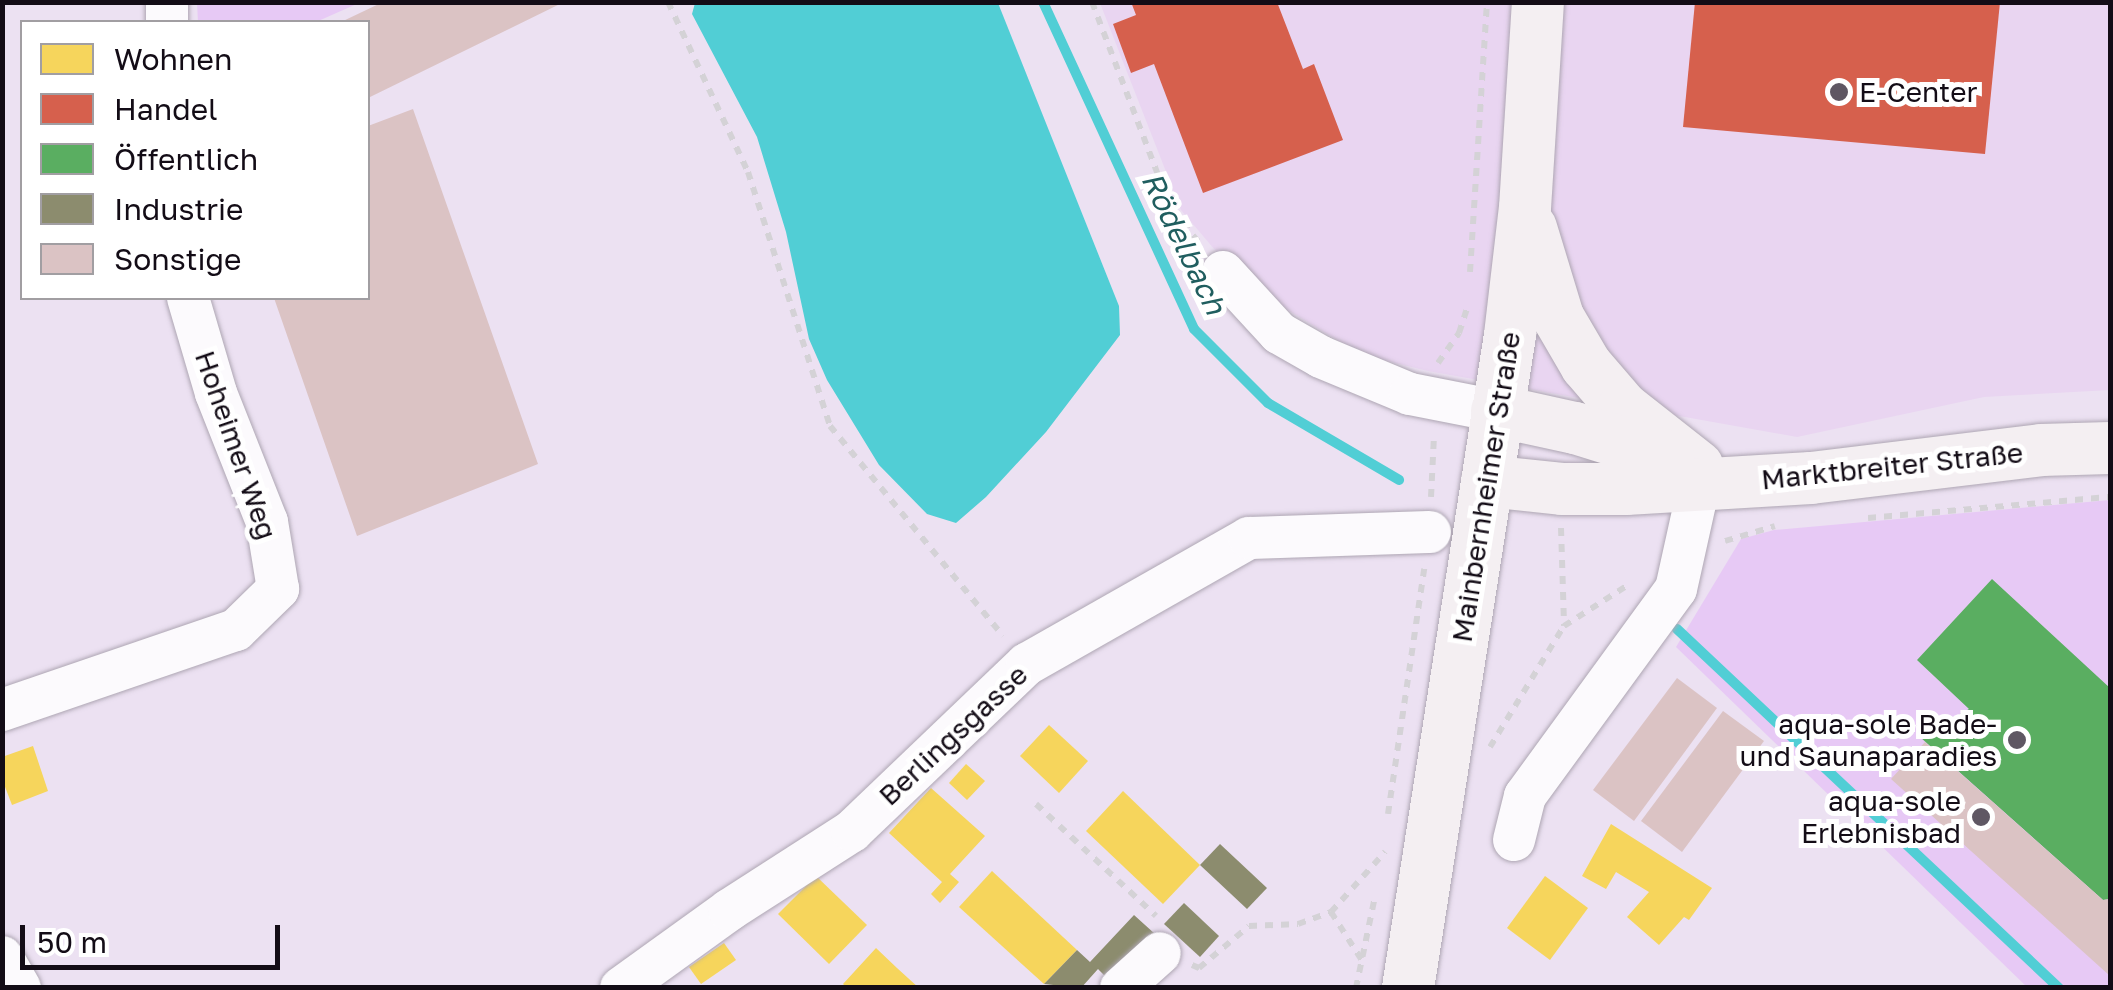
<!DOCTYPE html>
<meta charset="utf-8">
<style>
body{margin:0}
#map{position:relative;width:2113px;height:990px;overflow:hidden;background:#ece1f2;font-family:"Golos Text",sans-serif}
div>[style]{position:absolute}
[style*='--x']{left:calc(var(--x)*1px);top:calc(var(--y)*1px);width:calc(var(--w)*1px);rotate:calc(var(--a)*1deg)}
.built>*{inset:0;background:#e9d5f1}
.green>*{inset:0;background:#e7c9f5}
.water>*{inset:0;background:#51ced5}
.homes>*{inset:0;background:#f6d55c}
.shops>*{inset:0;background:#d6604d}
.public>*{inset:0;background:#5aae61}
.industry>*{inset:0;background:#8c8c6e}
.stream>*{height:10px;margin:-5px;padding:0 5px;transform-origin:5px;border-radius:5px;background:#51ced5}
.building>*{inset:0;background:#dbc3c4}
.path>*{height:6px;margin-top:-3px;transform-origin:0;background:repeating-linear-gradient(90deg,#d4d2d6 0 8px,transparent 0 16px)}
.roads{filter:drop-shadow(0 0 2px #aea6b3) drop-shadow(0 0 2px #aea6b3)}
.minor>*{height:42px;margin:-21px;padding:0 21px;transform-origin:21px;border-radius:21px;background:#fcfafd}
.major>*{height:52px;margin:-26px;padding:0 26px;transform-origin:26px;border-radius:26px;background:#f4eff2}
.dots>*{width:28px;height:28px;translate:-50% -50%;box-sizing:border-box;border:5px solid #fff;border-radius:50%}
span{translate:-50% -50%;white-space:nowrap;text-align:center;line-height:1.15;-webkit-text-stroke:10px #fff;paint-order:stroke}
.poi-label{font-size:28px;color:#130c16}
.left{translate:0 -50%;text-align:left}
.right{translate:-100% -50%;text-align:right}
.street-label{font-size:28px;color:#130c16}
.water-label{font-size:30px;color:#205e5f;font-style:italic}
.frame{position:absolute;inset:0;border:5px solid #130c16;pointer-events:none}
.legend{position:absolute;left:20px;top:20px;width:350px;height:280px;box-sizing:border-box;background:#fff;border:2px solid #a19ea2;margin:0;padding:12px 18px;list-style:none;font-size:30px;color:#130c16}
.legend li{display:flex;align-items:center;gap:20px;height:50px}
.legend b{width:50px;border:2px solid #a19ea2}
.scale{position:absolute;left:20px;top:925px;width:260px;height:45px;box-sizing:border-box;border:5px solid #130c16;border-top:0;padding-left:12px;font-size:30px;line-height:35px;white-space:nowrap;color:#130c16;-webkit-text-stroke:8px #fff;paint-order:stroke}
</style>
<div id="map">
<div class="built">
<i style="clip-path:polygon(1100px 3px,2110px 3px,2110px 390px,1984px 397px,1797px 437px,1428px 371px,1362px 355px,1243px 283px,1181px 210px)"></i>
</div>
<div class="green">
<i style="clip-path:polygon(197px 3px,197px 2px,359px 3px,316px 22px,198px 22px)"></i>
<i style="clip-path:polygon(2110px 500px,2110px 987px,2027px 987px,1676px 647px,1741px 539px,1774px 530px)"></i>
</div>
<div class="water">
<i style="clip-path:polygon(695px 3px,998px 3px,1119px 306px,1120px 335px,1046px 432px,986px 497px,956px 523px,927px 514px,879px 465px,827px 380px,809px 339px,786px 232px,757px 137px,692px 14px)"></i>
</div>
<div class="homes">
<i style="clip-path:polygon(1049px 725px,1088px 761px,1059px 793px,1020px 756px)"></i>
<i style="clip-path:polygon(33px 746px,48px 791px,12px 805px,2px 779px,2px 757px)"></i>
<i style="clip-path:polygon(966px 764px,985px 781px,967px 800px,949px 783px)"></i>
<i style="clip-path:polygon(931px 788px,985px 836px,950px 874px,959px 882px,940px 903px,931px 894px,942px 882px,889px 833px)"></i>
<i style="clip-path:polygon(1123px 791px,1200px 865px,1163px 904px,1086px 831px)"></i>
<i style="clip-path:polygon(1611px 824px,1712px 888px,1689px 920px,1684px 917px,1659px 945px,1627px 917px,1649px 892px,1616px 872px,1606px 889px,1582px 876px)"></i>
<i style="clip-path:polygon(992px 871px,1077px 950px,1044px 984px,959px 907px)"></i>
<i style="clip-path:polygon(816px 876px,867px 925px,829px 964px,778px 914px)"></i>
<i style="clip-path:polygon(1545px 876px,1588px 908px,1550px 960px,1507px 928px)"></i>
<i style="clip-path:polygon(724px 943px,736px 960px,701px 984px,689px 967px)"></i>
<i style="clip-path:polygon(876px 948px,897px 968px,919px 988px,847px 988px,843px 984px)"></i>
</div>
<div class="shops">
<i style="clip-path:polygon(1131px 2px,1277px 2px,1303px 69px,1314px 64px,1343px 140px,1203px 193px,1154px 64px,1131px 73px,1113px 24px,1136px 15px)"></i>
<i style="clip-path:polygon(1695px 2px,2000px 2px,1985px 154px,1683px 127px)"></i>
</div>
<div class="public">
<i style="clip-path:polygon(1992px 579px,2110px 688px,2110px 899px,2103px 900px,1920px 737px,1969px 709px,1917px 660px)"></i>
</div>
<div class="industry">
<i style="clip-path:polygon(1220px 844px,1267px 888px,1247px 909px,1200px 865px)"></i>
<i style="clip-path:polygon(1184px 903px,1219px 936px,1200px 957px,1164px 924px)"></i>
<i style="clip-path:polygon(1134px 915px,1155px 934px,1111px 982px,1098px 969px,1081px 988px,1044px 984px,1077px 950px,1090px 962px)"></i>
</div>
<div class="stream">
<i style="--x:1043;--y:2;--w:360;--a:65.2"></i>
<i style="--x:1194;--y:329;--w:105;--a:45"></i>
<i style="--x:1268;--y:403;--w:152;--a:30.4"></i>
<i style="--x:1677;--y:629;--w:524;--a:43.22"></i>
</div>
<div class="building">
<i style="clip-path:polygon(383px 2px,564px 2px,368px 98px,368px 22px,341px 22px)"></i>
<i style="clip-path:polygon(413px 109px,538px 464px,357px 536px,274px 298px,368px 298px,368px 126px)"></i>
<i style="clip-path:polygon(1677px 678px,1717px 708px,1634px 821px,1593px 790px)"></i>
<i style="clip-path:polygon(1723px 711px,1764px 741px,1682px 852px,1641px 821px)"></i>
<i style="clip-path:polygon(1925px 742px,2103px 900px,2110px 899px,2110px 976px,1891px 779px)"></i>
</div>
<div class="path">
<i style="--x:668;--y:2;--w:188;--a:64.8"></i>
<i style="--x:748;--y:172;--w:267;--a:72.1"></i>
<i style="--x:830;--y:426;--w:272;--a:50.5"></i>
<i style="--x:1092;--y:2;--w:224;--a:69.1"></i>
<i style="--x:1172;--y:211;--w:46;--a:49.4"></i>
<i style="--x:1470;--y:272;--w:271;--a:-86.4"></i>
<i style="--x:1438;--y:363;--w:37;--a:-55"></i>
<i style="--x:1459;--y:333;--w:25;--a:-72"></i>
<i style="--x:1431;--y:497;--w:62;--a:-87.2"></i>
<i style="--x:1868;--y:518;--w:243;--a:-5"></i>
<i style="--x:1561;--y:528;--w:98;--a:88.2"></i>
<i style="--x:1725;--y:541;--w:52;--a:-16.7"></i>
<i style="--x:1490;--y:747;--w:142;--a:-58.6"></i>
<i style="--x:1564;--y:626;--w:76;--a:-32.6"></i>
<i style="--x:1036;--y:804;--w:164;--a:43"></i>
<i style="--x:1388;--y:814;--w:248;--a:-81.6"></i>
<i style="--x:1331;--y:912;--w:59;--a:57.4"></i>
<i style="--x:1192;--y:965;--w:8;--a:23"></i>
<i style="--x:1199;--y:968;--w:65;--a:-40"></i>
<i style="--x:1249;--y:926;--w:49;--a:-2.3"></i>
<i style="--x:1298;--y:924;--w:35;--a:-20"></i>
<i style="--x:1331;--y:912;--w:81;--a:-48"></i>
<i style="--x:1356;--y:988;--w:89;--a:-78.3"></i>
</div>
<div class="roads">
<div class="minor">
<i style="--x:167;--y:22;--w:20;--a:-90"></i>
<i style="--x:1223;--y:272;--w:83;--a:47.4"></i>
<i style="--x:1279;--y:333;--w:48;--a:29.7"></i>
<i style="--x:1321;--y:357;--w:96;--a:22.6"></i>
<i style="--x:1410;--y:394;--w:89;--a:11.1"></i>
<i style="--x:2;--y:710;--w:247;--a:-18.9"></i>
<i style="--x:236;--y:630;--w:59;--a:-44.3"></i>
<i style="--x:278;--y:589;--w:68;--a:-99.3"></i>
<i style="--x:267;--y:522;--w:139;--a:-111.6"></i>
<i style="--x:216;--y:393;--w:99;--a:-106.4"></i>
<i style="--x:1514;--y:840;--w:45;--a:-76"></i>
<i style="--x:1525;--y:796;--w:256;--a:-53.9"></i>
<i style="--x:1676;--y:589;--w:88;--a:-77.5"></i>
<i style="--x:1695;--y:503;--w:36;--a:-85"></i>
<i style="--x:2;--y:957;--w:36;--a:60"></i>
<i style="--x:621;--y:988;--w:133;--a:-35.8"></i>
<i style="--x:729;--y:910;--w:146;--a:-32.7"></i>
<i style="--x:852;--y:831;--w:242;--a:-43.7"></i>
<i style="--x:1027;--y:664;--w:255;--a:-29.6"></i>
<i style="--x:1249;--y:538;--w:181;--a:-1.9"></i>
<i style="--x:1121;--y:988;--w:52;--a:-41.9"></i>
</div>
<div class="major">
<i style="--x:1531;--y:228;--w:93;--a:73.1"></i>
<i style="--x:1558;--y:317;--w:56;--a:59.7"></i>
<i style="--x:1586;--y:365;--w:57;--a:49.3"></i>
<i style="--x:1623;--y:408;--w:95;--a:38.2"></i>
<i style="--x:1497;--y:411;--w:80;--a:12.3"></i>
<i style="--x:1575;--y:428;--w:98;--a:17.1"></i>
<i style="--x:1487;--y:481;--w:75;--a:6.1"></i>
<i style="--x:1562;--y:489;--w:64;--a:0"></i>
<i style="--x:1626;--y:489;--w:185;--a:-3.4"></i>
<i style="--x:1811;--y:478;--w:232;--a:-6.9"></i>
<i style="--x:2041;--y:450;--w:69;--a:-1.7"></i>
<i style="--x:1408;--y:988;--w:661;--a:-81.12"></i>
<i style="--x:1510;--y:335;--w:128;--a:-83.3"></i>
<i style="--x:1525;--y:208;--w:206;--a:-86.4"></i>
</div>
</div>
<div class="dots">
<i style="left:1839px;top:92px;background:#5f5763"></i>
<i style="left:2017px;top:740px;background:#5f5763"></i>
<i style="left:1981px;top:817px;background:#5f5763"></i>
</div>
<div class="poi-label">
<span class="left" style="left:1859px;top:92px">E-Center</span>
<span class="right" style="left:1997px;top:740px">aqua-sole Bade-<br>und Saunaparadies</span>
<span class="right" style="left:1961px;top:817px">aqua-sole<br>Erlebnisbad</span>
</div>
<div class="street-label">
<span style="left:236px;top:445px;rotate:71deg">Hoheimer Weg</span>
<span style="left:1892px;top:466px;rotate:-6deg">Marktbreiter Straße</span>
<span style="left:1486px;top:487px;rotate:-81deg">Mainbernheimer Straße</span>
<span style="left:953px;top:735px;rotate:-43deg">Berlingsgasse</span>
</div>
<div class="water-label">
<span style="left:1184px;top:243px;rotate:64deg">Rödelbach</span>
</div>
<div class="frame"></div>
<ul class="legend">
<li><b style="height:28px;background:#f6d55c"></b>Wohnen</li>
<li><b style="height:28px;background:#d6604d"></b>Handel</li>
<li><b style="height:28px;background:#5aae61"></b>Öffentlich</li>
<li><b style="height:28px;background:#8c8c6e"></b>Industrie</li>
<li><b style="height:28px;background:#dbc3c4"></b>Sonstige</li>
</ul>
<div class="scale">50 m</div>
</div>
